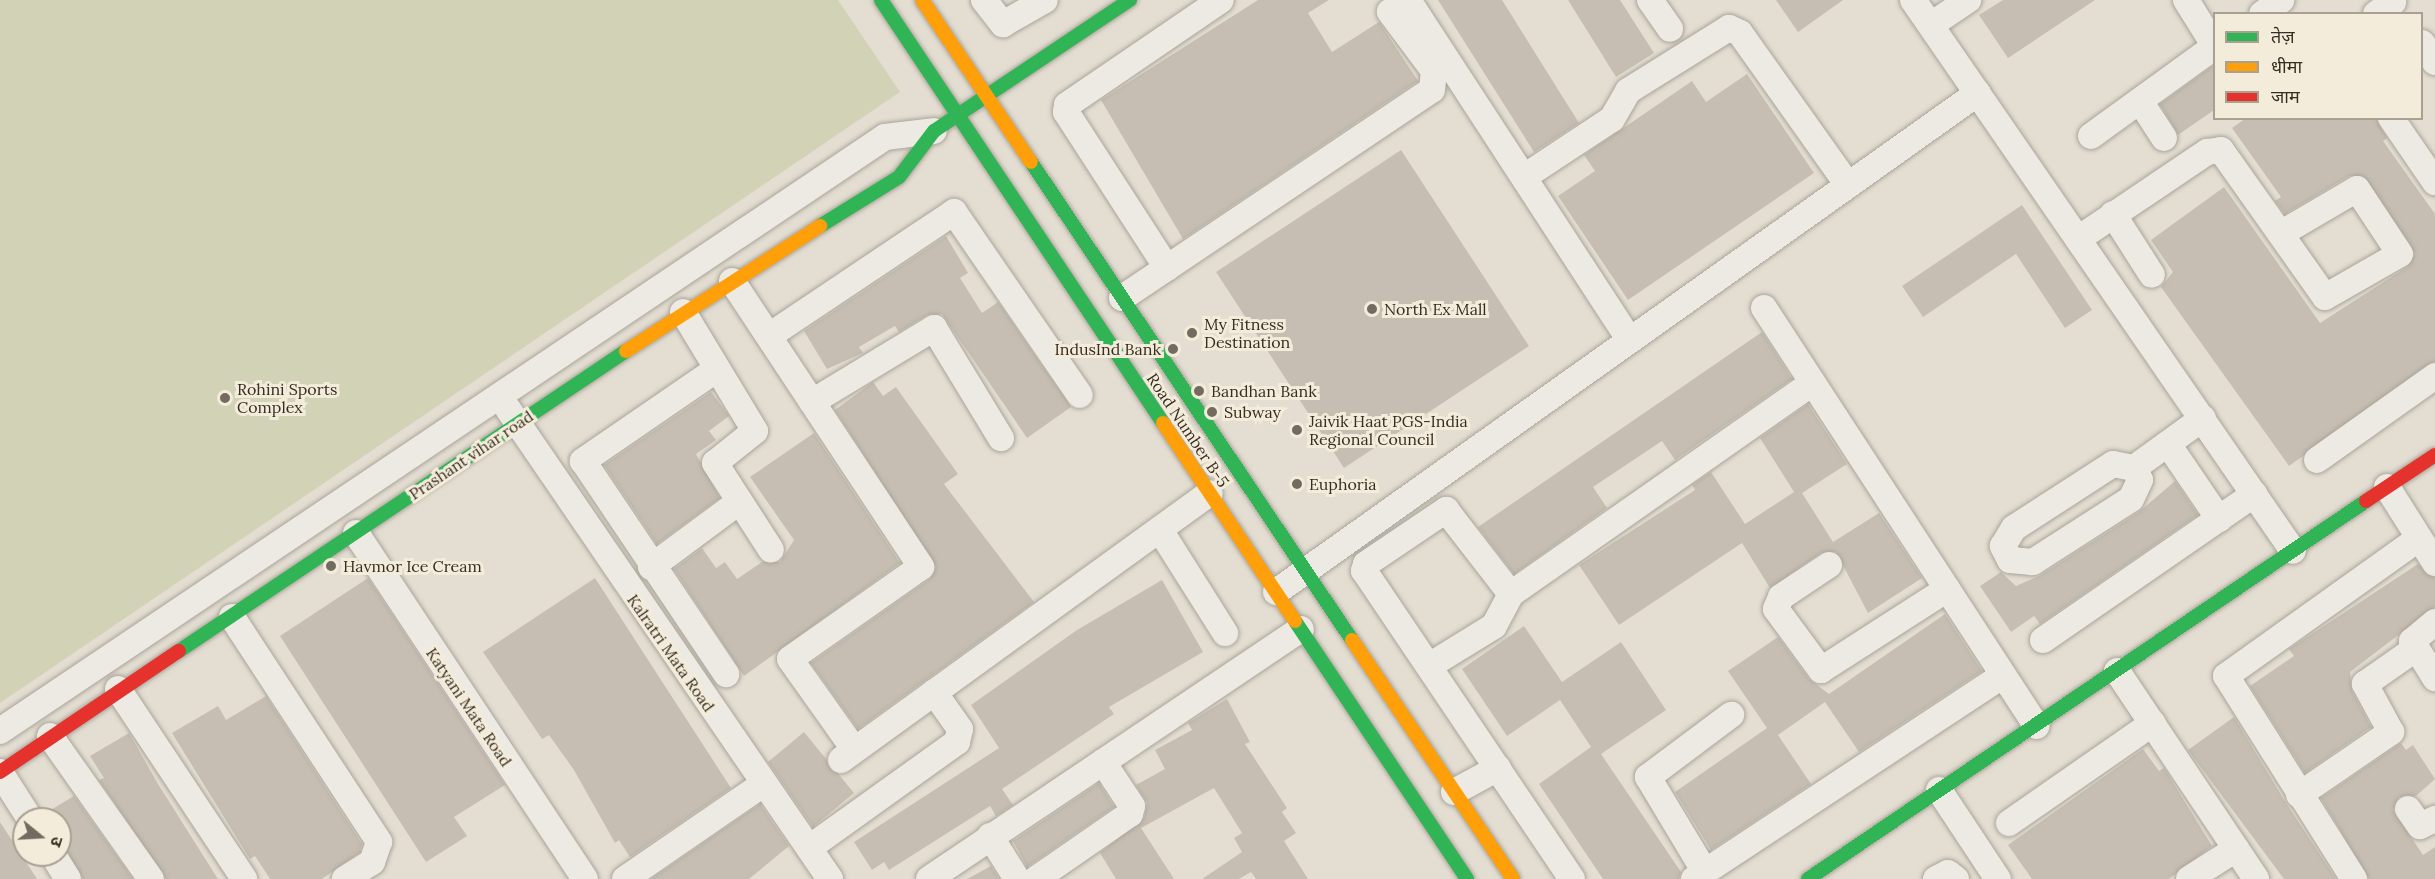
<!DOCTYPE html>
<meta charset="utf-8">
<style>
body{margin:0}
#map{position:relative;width:2435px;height:879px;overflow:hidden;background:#e4ded2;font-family:Lora,"Noto Sans Devanagari",serif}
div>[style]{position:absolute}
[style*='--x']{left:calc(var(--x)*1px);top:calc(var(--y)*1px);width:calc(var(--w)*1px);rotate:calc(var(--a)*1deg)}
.green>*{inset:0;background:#d2d2b6}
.building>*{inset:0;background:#c7beb3}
.roads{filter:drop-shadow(0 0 2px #aaa49a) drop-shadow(0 0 2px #aaa49a)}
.street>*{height:26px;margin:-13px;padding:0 13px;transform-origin:13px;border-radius:13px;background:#eceae3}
.fast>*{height:14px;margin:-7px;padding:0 7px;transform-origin:7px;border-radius:7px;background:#30b455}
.slow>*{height:14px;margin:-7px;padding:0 7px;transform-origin:7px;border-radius:7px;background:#ff9f0a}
.jam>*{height:14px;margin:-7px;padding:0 7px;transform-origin:7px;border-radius:7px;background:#e5322d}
.dots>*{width:16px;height:16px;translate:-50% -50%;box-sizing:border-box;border:3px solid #f3ecda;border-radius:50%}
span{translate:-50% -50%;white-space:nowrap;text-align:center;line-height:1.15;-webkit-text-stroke:6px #f3ecda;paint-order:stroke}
.poi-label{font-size:16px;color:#382d23}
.left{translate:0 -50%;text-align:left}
.right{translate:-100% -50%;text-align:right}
.street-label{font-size:16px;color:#382d23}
.legend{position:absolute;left:2213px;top:12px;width:210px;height:108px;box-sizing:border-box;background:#f3ecda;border:2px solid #a8a091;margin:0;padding:8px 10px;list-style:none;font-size:18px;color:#382d23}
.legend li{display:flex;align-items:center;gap:12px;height:30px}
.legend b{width:30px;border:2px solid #a8a091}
.north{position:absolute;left:12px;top:807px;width:60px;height:60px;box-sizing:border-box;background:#f3ecda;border:2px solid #a8a091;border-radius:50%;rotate:108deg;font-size:16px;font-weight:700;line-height:24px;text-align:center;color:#382d23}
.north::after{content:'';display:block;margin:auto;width:21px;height:27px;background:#746b60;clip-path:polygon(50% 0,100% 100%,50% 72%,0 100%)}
</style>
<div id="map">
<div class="green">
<i style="clip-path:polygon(0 0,838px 0,900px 92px,0 703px)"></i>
</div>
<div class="building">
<i style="clip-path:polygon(1258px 0,1329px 0,1308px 13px,1332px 52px,1379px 22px,1418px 81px,1183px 239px,1101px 100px)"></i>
<i style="clip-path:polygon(1438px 0,1502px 0,1579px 123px,1534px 152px)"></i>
<i style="clip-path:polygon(1568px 0,1620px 0,1654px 53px,1616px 77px)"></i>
<i style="clip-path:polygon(1776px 0,1843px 0,1798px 32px)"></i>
<i style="clip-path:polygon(2003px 0,2095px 0,2008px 58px,1979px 15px)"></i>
<i style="clip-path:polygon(2214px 65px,2214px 110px,2178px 135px,2160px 104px)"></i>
<i style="clip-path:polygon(1747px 74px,1814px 173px,1628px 300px,1558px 196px,1595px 171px,1584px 155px,1692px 81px,1706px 102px)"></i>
<i style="clip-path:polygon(2246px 118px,2376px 118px,2387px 138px,2383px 141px,2435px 214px,2435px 361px,2289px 466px,2161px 287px,2173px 272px,2151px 240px,2224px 187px,2320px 323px,2407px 267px,2415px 254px,2363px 176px,2349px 176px,2285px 214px,2275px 201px,2281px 197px,2232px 128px)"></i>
<i style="clip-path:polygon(1401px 150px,1529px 346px,1344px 468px,1216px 272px)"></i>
<i style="clip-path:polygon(2022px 205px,2092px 310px,2065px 328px,2016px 254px,1923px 317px,1902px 286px)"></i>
<i style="clip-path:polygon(946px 236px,968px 273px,960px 278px,982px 313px,998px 302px,1071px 407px,1027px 438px,942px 314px,927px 315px,899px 332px,895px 326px,859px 347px,863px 353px,827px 369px,804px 331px)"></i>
<i style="clip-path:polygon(1762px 332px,1792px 379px,1675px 460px,1662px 441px,1593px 487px,1607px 508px,1514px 574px,1478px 527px)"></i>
<i style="clip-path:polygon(873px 382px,883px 396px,896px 387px,958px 474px,944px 484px,1034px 602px,858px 729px,811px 663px,930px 579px,936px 567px,835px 410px)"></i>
<i style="clip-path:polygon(711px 392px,729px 416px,709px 431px,716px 440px,696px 454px,720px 498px,657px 544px,604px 465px)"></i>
<i style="clip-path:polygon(1808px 404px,1847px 464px,1802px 493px,1833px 542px,1879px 513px,1922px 578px,1868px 613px,1836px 552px,1821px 553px,1770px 588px,1742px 543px,1619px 625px,1579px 565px,1695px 490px,1692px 485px,1711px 472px,1745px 524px,1794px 492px,1760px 438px)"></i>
<i style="clip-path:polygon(814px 433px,900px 563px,744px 676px,674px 569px,702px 548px,716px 568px,725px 562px,737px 579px,762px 562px,780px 562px,794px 540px,750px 477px)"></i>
<i style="clip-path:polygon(2175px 481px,2198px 515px,2040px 624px,2034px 616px,2011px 632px,1980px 586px,2001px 572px,2016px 586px,2041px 575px,2139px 512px)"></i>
<i style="clip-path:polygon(2418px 564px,2435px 578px,2435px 607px,2350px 672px,2352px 691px,2371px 727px,2305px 773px,2250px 686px,2294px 656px,2289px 649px)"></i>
<i style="clip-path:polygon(368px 578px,505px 785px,454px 817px,467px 836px,426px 862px,280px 636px)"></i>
<i style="clip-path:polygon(595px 578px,731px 788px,630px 857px,619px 840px,615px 843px,574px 770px,549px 735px,542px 739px,483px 652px)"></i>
<i style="clip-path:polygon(1162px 580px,1203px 652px,1109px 707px,1114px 714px,1002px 789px,1013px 805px,996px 816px,990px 806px,889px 870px,884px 862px,872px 870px,854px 842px,999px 748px,971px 705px,1077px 630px)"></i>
<i style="clip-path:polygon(1945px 614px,1982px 671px,1859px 752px,1825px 702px,1778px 735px,1811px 784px,1711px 850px,1675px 792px,1767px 728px,1728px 671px,1778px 637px,1809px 679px,1829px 694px)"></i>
<i style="clip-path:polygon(1524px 626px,1562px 682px,1621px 642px,1666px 710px,1601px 754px,1681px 872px,1679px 879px,1603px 879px,1539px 784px,1591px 747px,1560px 700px,1507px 736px,1462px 669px)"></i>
<i style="clip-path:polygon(266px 696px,362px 844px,360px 852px,322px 879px,270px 879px,255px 856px,250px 859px,172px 733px,218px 706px,226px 720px)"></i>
<i style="clip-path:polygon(1227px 699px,1250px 742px,1245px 744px,1287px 808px,1282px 812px,1296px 833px,1284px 841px,1308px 879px,1256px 879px,1251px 872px,1239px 879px,1202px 879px,1242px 852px,1234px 838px,1242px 833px,1214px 788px,1141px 828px,1174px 879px,1116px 879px,1100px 853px,1144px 818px,1147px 803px,1136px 785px,1165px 769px,1155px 750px,1192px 730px,1188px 723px)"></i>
<i style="clip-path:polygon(2234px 717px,2286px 803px,2336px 879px,2284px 879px,2188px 750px)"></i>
<i style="clip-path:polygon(804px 732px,854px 793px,813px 827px,768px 762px)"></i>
<i style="clip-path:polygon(129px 733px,158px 784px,218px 879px,166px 879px,99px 780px,104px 778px,90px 756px)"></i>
<i style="clip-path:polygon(2401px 743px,2406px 750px,2413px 745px,2435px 779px,2416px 796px,2399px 797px,2393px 810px,2423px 855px,2435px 847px,2435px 879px,2369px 879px,2321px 798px)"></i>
<i style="clip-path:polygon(2143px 749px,2159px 771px,2164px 768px,2212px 846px,2169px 879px,2032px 879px,2008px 845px)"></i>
<i style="clip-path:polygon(1099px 783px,1114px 807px,1027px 867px,1013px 841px)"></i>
<i style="clip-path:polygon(74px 796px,133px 879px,83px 879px,60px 842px,60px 819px,45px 819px,44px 814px)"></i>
<i style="clip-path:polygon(760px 804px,789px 846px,749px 879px,651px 879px)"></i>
<i style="clip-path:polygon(0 822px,37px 879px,0 879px)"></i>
<i style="clip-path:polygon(991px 866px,999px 879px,967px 879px)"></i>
</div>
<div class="roads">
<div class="street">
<i style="--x:984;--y:0;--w:31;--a:52"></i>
<i style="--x:1003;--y:24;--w:48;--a:-29.7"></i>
<i style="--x:1408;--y:0;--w:406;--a:56.9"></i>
<i style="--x:1650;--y:0;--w:35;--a:55"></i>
<i style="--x:1913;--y:0;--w:669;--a:55.41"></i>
<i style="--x:2186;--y:0;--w:53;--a:58.1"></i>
<i style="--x:2262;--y:14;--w:24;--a:-36"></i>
<i style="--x:2376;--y:14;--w:21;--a:-35"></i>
<i style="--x:1931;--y:25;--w:45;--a:-34"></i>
<i style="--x:2422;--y:43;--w:23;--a:56"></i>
<i style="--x:2140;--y:101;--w:44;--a:57"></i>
<i style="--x:2391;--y:118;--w:78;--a:55.5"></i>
<i style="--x:2091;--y:136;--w:152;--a:-35.9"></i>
<i style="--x:1524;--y:177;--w:105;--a:-33.4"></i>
<i style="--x:1612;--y:119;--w:32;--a:-60"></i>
<i style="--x:1628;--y:91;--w:119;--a:-32"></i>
<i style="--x:1729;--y:28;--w:12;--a:24"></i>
<i style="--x:1740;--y:33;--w:186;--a:54.6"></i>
<i style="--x:2113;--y:214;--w:72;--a:57.4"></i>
<i style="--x:2078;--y:239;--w:156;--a:-34"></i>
<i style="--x:2207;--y:152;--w:14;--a:-8"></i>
<i style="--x:2221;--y:150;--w:180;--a:54.7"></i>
<i style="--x:2325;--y:297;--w:86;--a:-29.8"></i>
<i style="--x:2400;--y:254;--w:78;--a:-123.5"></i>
<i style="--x:2357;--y:189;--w:87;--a:149.6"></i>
<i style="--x:1167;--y:268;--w:186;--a:-122.9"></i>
<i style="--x:1066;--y:112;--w:7;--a:-82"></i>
<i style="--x:1067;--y:105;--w:186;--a:-34.3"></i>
<i style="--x:732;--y:281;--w:343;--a:56.5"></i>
<i style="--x:921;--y:567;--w:160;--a:144.9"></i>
<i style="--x:790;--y:659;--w:110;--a:54.6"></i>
<i style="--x:1122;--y:298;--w:373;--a:-33.9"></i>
<i style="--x:1432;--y:90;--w:19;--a:-84"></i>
<i style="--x:1434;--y:71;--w:74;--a:-126.7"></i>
<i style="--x:1764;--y:308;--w:499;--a:56.9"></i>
<i style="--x:683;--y:312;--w:139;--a:58.8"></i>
<i style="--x:755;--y:431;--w:51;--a:141.3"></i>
<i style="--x:715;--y:463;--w:103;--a:57.2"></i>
<i style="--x:769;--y:336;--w:223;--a:-33.8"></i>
<i style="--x:954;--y:212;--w:222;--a:55.5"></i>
<i style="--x:717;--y:369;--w:163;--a:145.5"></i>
<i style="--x:583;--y:461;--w:257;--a:56.1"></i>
<i style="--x:812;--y:402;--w:143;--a:-31.2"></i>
<i style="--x:934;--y:328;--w:129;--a:58.7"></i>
<i style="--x:508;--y:409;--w:570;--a:55.58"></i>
<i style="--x:2168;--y:444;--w:91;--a:55.8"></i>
<i style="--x:2317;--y:460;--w:145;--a:-35.4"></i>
<i style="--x:2113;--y:464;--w:21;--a:11"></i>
<i style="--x:2134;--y:468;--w:13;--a:63"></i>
<i style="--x:2140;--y:480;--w:21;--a:115"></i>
<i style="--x:2131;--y:499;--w:117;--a:147.3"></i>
<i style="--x:2033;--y:562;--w:23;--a:-175"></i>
<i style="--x:2010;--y:560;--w:16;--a:-117"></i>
<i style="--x:2003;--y:546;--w:21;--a:-59"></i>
<i style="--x:2014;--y:528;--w:118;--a:-32.9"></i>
<i style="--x:2134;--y:468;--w:85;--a:-35.9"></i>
<i style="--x:2387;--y:487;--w:90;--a:57.7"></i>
<i style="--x:1160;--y:530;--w:122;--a:57.7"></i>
<i style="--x:356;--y:533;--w:415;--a:56.5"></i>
<i style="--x:1829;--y:565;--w:58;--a:146.3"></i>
<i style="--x:1781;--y:597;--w:13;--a:113"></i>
<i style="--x:1776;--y:609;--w:76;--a:53.6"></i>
<i style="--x:1821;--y:670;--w:150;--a:-32.7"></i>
<i style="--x:651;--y:567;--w:109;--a:-36.5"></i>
<i style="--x:1276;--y:592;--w:861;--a:-35.41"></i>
<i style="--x:232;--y:617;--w:269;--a:56.8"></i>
<i style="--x:379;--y:842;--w:21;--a:109"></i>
<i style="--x:372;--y:862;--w:32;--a:148"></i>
<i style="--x:2435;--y:622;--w:30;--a:140"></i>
<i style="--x:2412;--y:641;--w:44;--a:58.1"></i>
<i style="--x:2043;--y:640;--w:257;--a:-34.6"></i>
<i style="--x:1429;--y:666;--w:76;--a:-31.6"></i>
<i style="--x:1494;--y:626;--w:36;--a:-62"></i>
<i style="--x:2117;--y:671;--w:250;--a:56.2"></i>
<i style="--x:118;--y:689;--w:228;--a:56.4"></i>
<i style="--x:0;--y:731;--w:1066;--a:-33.87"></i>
<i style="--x:885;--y:137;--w:49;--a:-7"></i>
<i style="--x:50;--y:736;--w:175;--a:54.8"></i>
<i style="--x:841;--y:760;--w:455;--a:-35.9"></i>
<i style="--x:0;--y:772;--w:56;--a:57.4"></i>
<i style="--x:1939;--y:790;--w:107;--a:56.5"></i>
<i style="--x:1454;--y:792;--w:50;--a:-28.6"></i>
<i style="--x:2299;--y:795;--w:112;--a:-34.4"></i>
<i style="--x:2391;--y:732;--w:55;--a:-118.4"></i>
<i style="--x:2365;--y:684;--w:61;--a:-35"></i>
<i style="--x:2408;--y:809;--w:21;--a:55"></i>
<i style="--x:2420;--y:826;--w:17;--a:-25"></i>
<i style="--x:2009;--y:823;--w:175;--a:-34.8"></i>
<i style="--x:990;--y:836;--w:51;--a:57.9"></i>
<i style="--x:809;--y:848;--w:182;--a:-35.6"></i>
<i style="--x:957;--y:742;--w:13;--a:-77"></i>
<i style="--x:960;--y:729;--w:45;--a:-125.1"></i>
<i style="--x:53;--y:855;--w:28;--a:58"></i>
<i style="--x:1705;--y:872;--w:111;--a:-121"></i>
<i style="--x:1648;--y:777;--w:104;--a:-36.8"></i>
<i style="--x:625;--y:879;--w:168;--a:-34.5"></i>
<i style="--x:929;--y:879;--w:448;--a:-33.9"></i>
<i style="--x:1036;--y:879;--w:114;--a:-34.7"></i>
<i style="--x:1130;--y:814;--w:8;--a:-76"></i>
<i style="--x:1132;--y:806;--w:53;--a:-123.4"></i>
<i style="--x:1572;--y:879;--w:372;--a:-124"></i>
<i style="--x:1364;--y:571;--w:7;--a:-74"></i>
<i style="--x:1366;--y:564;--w:97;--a:-34"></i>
<i style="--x:1446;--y:510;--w:106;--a:52.3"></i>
<i style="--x:1511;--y:594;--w:368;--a:-35"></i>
<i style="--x:1694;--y:879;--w:370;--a:-33.4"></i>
<i style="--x:1936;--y:879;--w:13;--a:-27"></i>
<i style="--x:1948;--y:873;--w:10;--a:37"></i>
<i style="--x:2189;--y:879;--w:56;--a:-32.6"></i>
<i style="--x:2354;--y:879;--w:240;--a:-122.2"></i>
<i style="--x:2226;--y:676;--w:236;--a:-35.5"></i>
</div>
<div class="fast">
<i style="--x:881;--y:0;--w:508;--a:56.31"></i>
<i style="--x:1031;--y:162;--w:576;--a:56.12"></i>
<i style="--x:820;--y:226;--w:93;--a:-31.8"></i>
<i style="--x:899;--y:177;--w:58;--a:-52.7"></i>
<i style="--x:934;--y:131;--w:236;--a:-33.8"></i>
<i style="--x:1295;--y:621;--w:310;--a:56.3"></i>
<i style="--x:179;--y:651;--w:538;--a:-33.87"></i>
<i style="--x:1808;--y:879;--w:674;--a:-34.11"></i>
</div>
<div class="slow">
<i style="--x:922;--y:0;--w:195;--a:56.1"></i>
<i style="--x:626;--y:351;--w:231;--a:-32.8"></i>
<i style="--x:1163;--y:423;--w:238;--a:56.3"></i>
<i style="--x:1352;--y:640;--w:288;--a:56"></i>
</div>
<div class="jam">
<i style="--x:2366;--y:501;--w:83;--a:-33.7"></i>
<i style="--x:0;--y:772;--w:216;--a:-34.1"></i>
</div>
</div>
<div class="dots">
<i style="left:1372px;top:309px;background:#746b60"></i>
<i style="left:1192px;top:333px;background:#746b60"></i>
<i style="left:1173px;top:349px;background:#746b60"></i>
<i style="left:1199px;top:391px;background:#746b60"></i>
<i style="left:225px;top:398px;background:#746b60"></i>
<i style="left:1212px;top:412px;background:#746b60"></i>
<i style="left:1297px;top:430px;background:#746b60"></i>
<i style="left:1297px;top:484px;background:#746b60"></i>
<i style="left:331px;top:566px;background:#746b60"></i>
</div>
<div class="poi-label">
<span class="left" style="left:1384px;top:309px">North Ex Mall</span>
<span class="left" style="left:1204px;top:333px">My Fitness<br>Destination</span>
<span class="right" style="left:1161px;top:349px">IndusInd Bank</span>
<span class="left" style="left:237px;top:398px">Rohini Sports<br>Complex</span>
<span class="left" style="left:1211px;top:391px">Bandhan Bank</span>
<span class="left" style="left:1224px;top:412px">Subway</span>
<span class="left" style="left:1309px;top:430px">Jaivik Haat PGS-India<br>Regional Council</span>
<span class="left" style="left:1309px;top:484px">Euphoria</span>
<span class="left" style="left:343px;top:566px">Havmor Ice Cream</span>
</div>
<div class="street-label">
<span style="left:1188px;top:430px;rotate:56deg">Road Number B-5</span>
<span style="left:471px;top:455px;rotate:-34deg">Prashant vihar road</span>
<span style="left:671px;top:653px;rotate:55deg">Kalratri Mata Road</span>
<span style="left:469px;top:707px;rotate:56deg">Katyani Mata Road</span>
</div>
<ul class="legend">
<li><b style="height:8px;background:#30b455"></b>तेज़</li>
<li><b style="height:8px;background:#ff9f0a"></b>धीमा</li>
<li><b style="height:8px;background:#e5322d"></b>जाम</li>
</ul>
<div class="north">उ</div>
</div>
